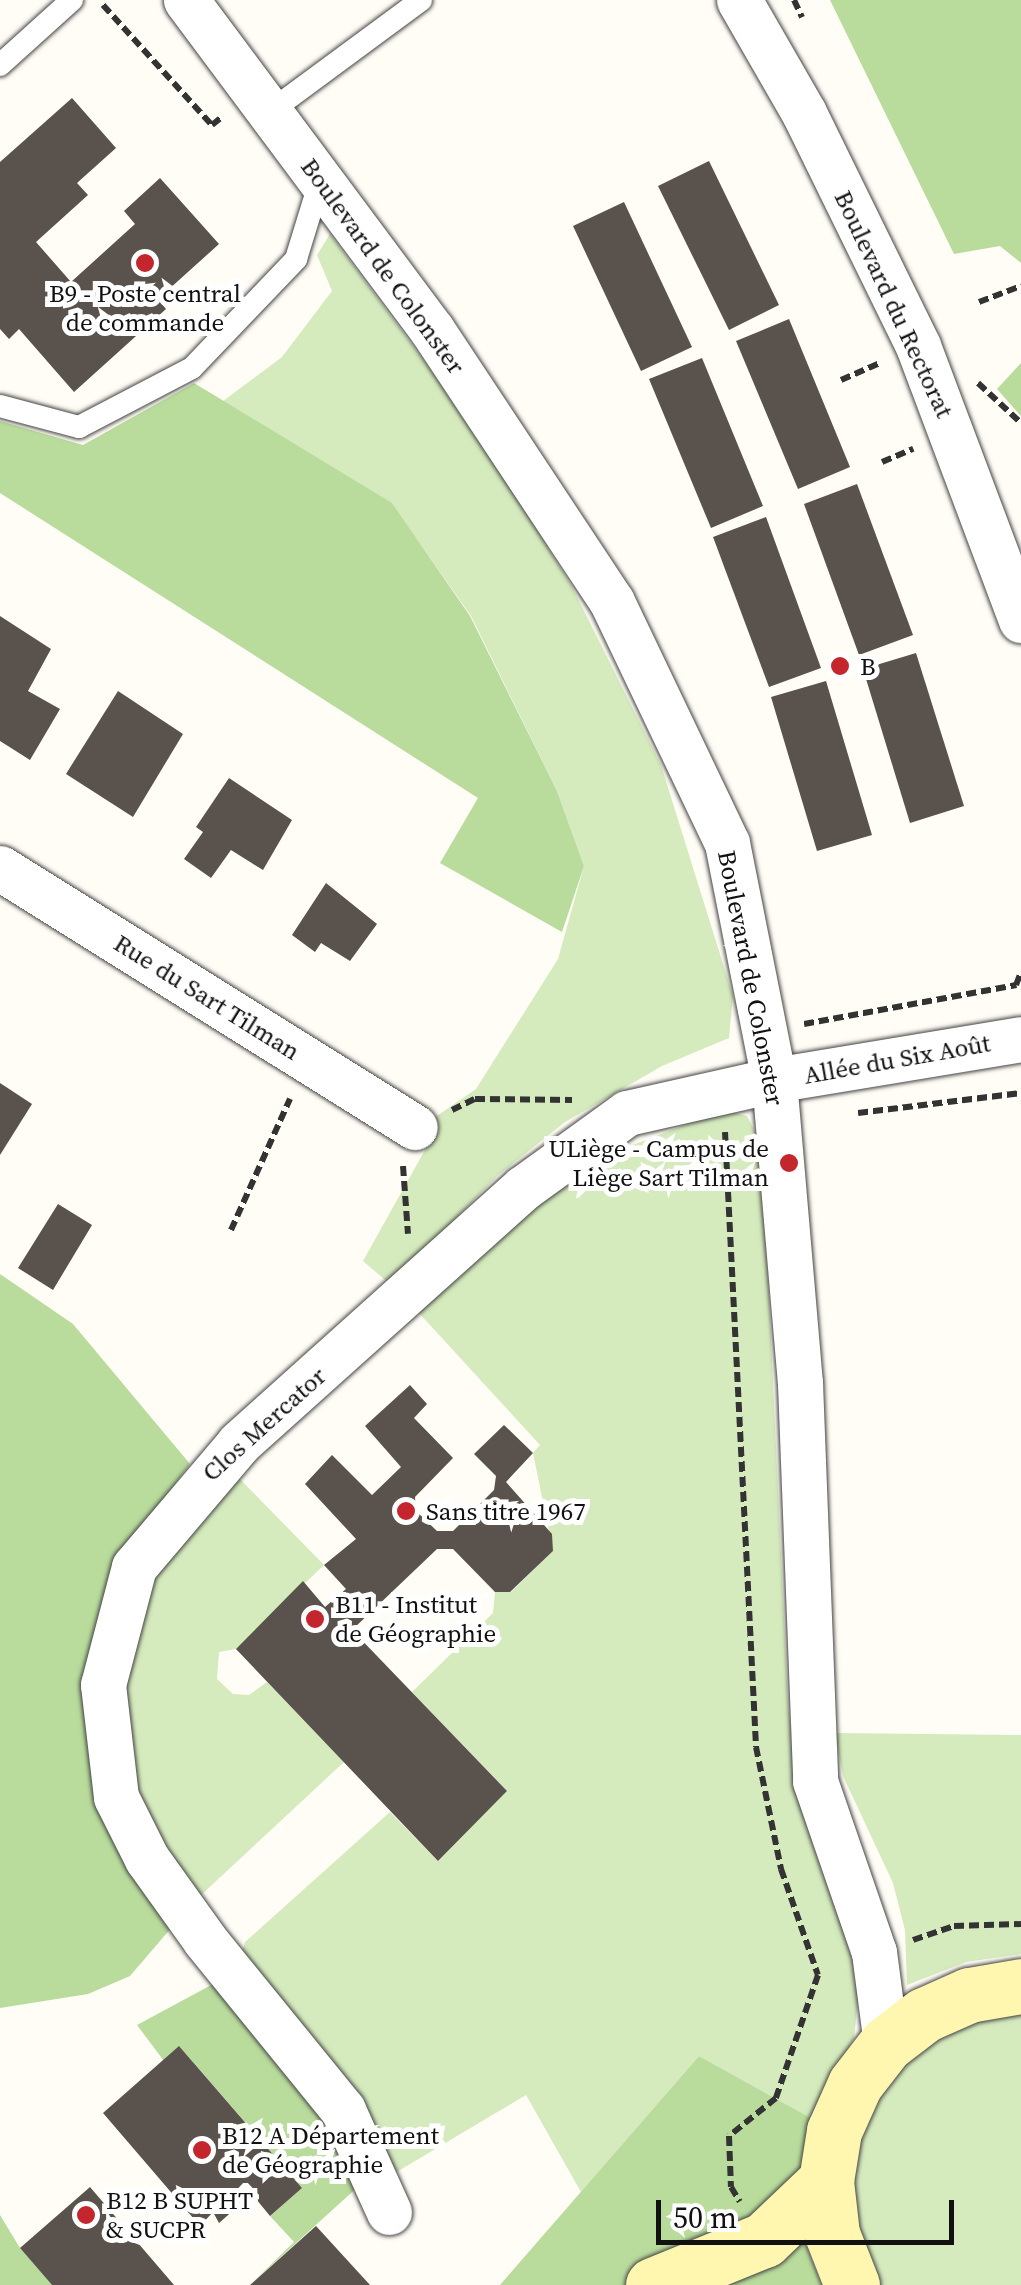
<!DOCTYPE html>
<meta charset="utf-8">
<style>
body{margin:0}
#map{position:relative;width:1021px;height:2285px;overflow:hidden;background:#fffdf5;font-family:"Source Serif 4",serif}
div>[style]{position:absolute}
[style*='--x']{left:calc(var(--x)*1px);top:calc(var(--y)*1px);width:calc(var(--w)*1px);rotate:calc(var(--a)*1deg)}
.green>*{inset:0;background:#d5ebbd}
.forest>*{inset:0;background:#b9dc9c}
.building>*{inset:0;background:#5a524d}
.path>*{height:6px;margin-top:-3px;transform-origin:0;background:repeating-linear-gradient(90deg,#333 0 10px,transparent 0 15px)}
.roads{filter:drop-shadow(0 0 2px #444) drop-shadow(0 0 2px #444)}
.lane>*{height:22px;margin:-11px;padding:0 11px;transform-origin:11px;border-radius:11px;background:#fff}
.street>*{height:45px;margin:-22.5px;padding:0 22.5px;transform-origin:22.5px;border-radius:22.5px;background:#fff}
.secondary>*{height:55px;margin:-27.5px;padding:0 27.5px;transform-origin:27.5px;border-radius:27.5px;background:#fff6b0}
.dots>*{width:28px;height:28px;translate:-50% -50%;box-sizing:border-box;border:5px solid #fff;border-radius:50%}
span{translate:-50% -50%;white-space:nowrap;text-align:center;line-height:1.15;-webkit-text-stroke:10px #fff;paint-order:stroke}
.street-label{font-size:25px;color:#111}
.poi-label{font-size:25px;color:#111}
.left{translate:0 -50%;text-align:left}
.right{translate:-100% -50%;text-align:right}
.scale{position:absolute;left:656px;top:2200px;width:298px;height:45px;box-sizing:border-box;border:5px solid #111;border-top:0;padding-left:12px;font-size:30px;line-height:35px;white-space:nowrap;color:#111;-webkit-text-stroke:8px #fff;paint-order:stroke}
</style>
<div id="map">
<div class="green">
<i style="clip-path:polygon(330px 234px,479px 435px,572px 587px,661px 765px,733px 996px,729px 1038px,662px 1066px,565px 1122px,497px 1176px,391px 1285px,363px 1261px,435px 1132px,431px 1120px,476px 1089px,558px 959px,584px 866px,557px 791px,471px 616px,392px 504px,223px 401px,282px 357px,332px 291px,317px 255px)"></i>
<i style="clip-path:polygon(724px 1110px,747px 1116px,762px 1145px,788px 1706px,798px 1783px,861px 1972px,854px 2038px,811px 2118px,699px 2056px,581px 2192px,526px 2095px,395px 2173px,239px 1962px,245px 1942px,390px 1812px,438px 1861px,507px 1791px,412px 1692px,493px 1613px,495px 1592px,511px 1592px,553px 1551px,533px 1453px,540px 1445px,419px 1313px,532px 1201px,596px 1159px)"></i>
<i style="clip-path:polygon(237px 1476px,324px 1565px,236px 1649px,219px 1652px,217px 1679px,233px 1694px,249px 1695px,267px 1682px,344px 1762px,200px 1896px,166px 1858px,134px 1791px,121px 1723px,139px 1589px)"></i>
<i style="clip-path:polygon(835px 1733px,1021px 1735px,1021px 1954px,966px 1962px,907px 1985px,905px 1930px,893px 1883px,843px 1776px)"></i>
<i style="clip-path:polygon(1021px 2014px,1021px 2285px,873px 2285px,849px 2225px,848px 2159px,871px 2098px,915px 2049px,973px 2019px)"></i>
</div>
<div class="forest">
<i style="clip-path:polygon(830px 0,1021px 0,1021px 263px,1000px 246px,954px 254px)"></i>
<i style="clip-path:polygon(1021px 363px,1021px 416px,997px 389px)"></i>
<i style="clip-path:polygon(194px 383px,392px 503px,470px 616px,557px 791px,584px 866px,562px 932px,440px 863px,478px 798px,0 493px,0 421px,83px 445px)"></i>
<i style="clip-path:polygon(0 1274px,73px 1324px,190px 1464px,112px 1568px,89px 1677px,172px 1927px,130px 1976px,88px 1994px,0 2008px)"></i>
<i style="clip-path:polygon(215px 1983px,327px 2118px,362px 2183px,250px 2285px,294px 2242px,270px 2216px,302px 2188px,180px 2047px,164px 2061px,137px 2025px)"></i>
<i style="clip-path:polygon(699px 2056px,811px 2118px,795px 2218px,822px 2285px,500px 2285px)"></i>
<i style="clip-path:polygon(0 2215px,20px 2248px,52px 2285px,0 2285px)"></i>
</div>
<div class="building">
<i style="clip-path:polygon(72px 98px,116px 148px,77px 183px,88px 195px,36px 242px,71px 282px,135px 224px,124px 211px,160px 178px,219px 244px,158px 299px,166px 309px,74px 392px,19px 329px,9px 339px,0 329px,0 162px)"></i>
<i style="clip-path:polygon(709px 161px,779px 305px,729px 330px,658px 186px)"></i>
<i style="clip-path:polygon(624px 202px,692px 347px,641px 371px,573px 226px)"></i>
<i style="clip-path:polygon(789px 319px,850px 467px,798px 489px,736px 341px)"></i>
<i style="clip-path:polygon(702px 358px,763px 506px,711px 528px,649px 379px)"></i>
<i style="clip-path:polygon(857px 484px,913px 635px,859px 655px,804px 504px)"></i>
<i style="clip-path:polygon(766px 517px,821px 668px,769px 687px,713px 537px)"></i>
<i style="clip-path:polygon(0 616px,51px 649px,28px 691px,60px 709px,30px 760px,0 741px)"></i>
<i style="clip-path:polygon(916px 653px,964px 806px,910px 823px,863px 669px)"></i>
<i style="clip-path:polygon(826px 681px,872px 835px,817px 851px,771px 697px)"></i>
<i style="clip-path:polygon(118px 691px,183px 734px,133px 817px,66px 774px)"></i>
<i style="clip-path:polygon(229px 778px,292px 820px,263px 870px,231px 850px,211px 878px,184px 859px,203px 832px,196px 827px)"></i>
<i style="clip-path:polygon(326px 883px,377px 924px,350px 961px,321px 943px,315px 952px,292px 935px)"></i>
<i style="clip-path:polygon(0 1083px,32px 1104px,0 1155px)"></i>
<i style="clip-path:polygon(58px 1204px,92px 1225px,53px 1290px,18px 1268px)"></i>
<i style="clip-path:polygon(410px 1385px,427px 1404px,414px 1418px,453px 1458px,415px 1497px,416px 1511px,437px 1531px,453px 1531px,494px 1490px,496px 1476px,474px 1454px,504px 1425px,533px 1453px,506px 1482px,552px 1534px,553px 1551px,510px 1592px,495px 1592px,453px 1549px,437px 1549px,352px 1630px,507px 1791px,438px 1861px,236px 1649px,303px 1581px,325px 1607px,346px 1589px,324px 1565px,356px 1539px,305px 1484px,332px 1455px,372px 1495px,401px 1467px,365px 1426px)"></i>
<i style="clip-path:polygon(179px 2046px,302px 2188px,270px 2216px,252px 2194px,219px 2223px,213px 2212px,200px 2226px,103px 2113px)"></i>
<i style="clip-path:polygon(90px 2187px,174px 2285px,52px 2285px,20px 2248px)"></i>
<i style="clip-path:polygon(316px 2226px,370px 2285px,250px 2285px)"></i>
</div>
<div class="path">
<i style="--x:794;--y:0;--w:19;--a:65"></i>
<i style="--x:103;--y:5;--w:162;--a:47.8"></i>
<i style="--x:212;--y:125;--w:14;--a:-39"></i>
<i style="--x:979;--y:302;--w:45;--a:-20.9"></i>
<i style="--x:841;--y:380;--w:43;--a:-23.6"></i>
<i style="--x:978;--y:383;--w:59;--a:42.9"></i>
<i style="--x:882;--y:462;--w:34;--a:-23"></i>
<i style="--x:804;--y:1024;--w:216;--a:-10.4"></i>
<i style="--x:1016;--y:985;--w:14;--a:-69"></i>
<i style="--x:452;--y:1110;--w:25;--a:-26"></i>
<i style="--x:475;--y:1099;--w:97;--a:0.6"></i>
<i style="--x:858;--y:1113;--w:164;--a:-7"></i>
<i style="--x:725;--y:1132;--w:616;--a:87.11"></i>
<i style="--x:756;--y:1747;--w:125;--a:78.4"></i>
<i style="--x:781;--y:1869;--w:112;--a:70.8"></i>
<i style="--x:818;--y:1975;--w:130;--a:108.9"></i>
<i style="--x:776;--y:2098;--w:60;--a:141"></i>
<i style="--x:729;--y:2136;--w:51;--a:87.8"></i>
<i style="--x:731;--y:2187;--w:17;--a:59"></i>
<i style="--x:403;--y:1166;--w:68;--a:85.8"></i>
<i style="--x:231;--y:1230;--w:144;--a:-65.8"></i>
<i style="--x:913;--y:1940;--w:43;--a:-18.9"></i>
<i style="--x:954;--y:1926;--w:67;--a:-1.7"></i>
</div>
<div class="roads">
<div class="lane">
<i style="--x:0;--y:65;--w:97;--a:-42.1"></i>
<i style="--x:272;--y:110;--w:185;--a:-36.4"></i>
<i style="--x:0;--y:406;--w:82;--a:14.9"></i>
<i style="--x:79;--y:427;--w:127;--a:-27.6"></i>
<i style="--x:192;--y:368;--w:151;--a:-46.3"></i>
<i style="--x:296;--y:259;--w:82;--a:-72.9"></i>
</div>
<div class="street">
<i style="--x:186;--y:0;--w:412;--a:53.3"></i>
<i style="--x:432;--y:330;--w:326;--a:56.5"></i>
<i style="--x:612;--y:602;--w:267;--a:64.5"></i>
<i style="--x:727;--y:843;--w:242;--a:78.8"></i>
<i style="--x:774;--y:1080;--w:304;--a:85.1"></i>
<i style="--x:800;--y:1383;--w:398;--a:87.8"></i>
<i style="--x:815;--y:1781;--w:181;--a:71"></i>
<i style="--x:874;--y:1952;--w:93;--a:82.6"></i>
<i style="--x:739;--y:0;--w:130;--a:60.1"></i>
<i style="--x:804;--y:113;--w:259;--a:63.9"></i>
<i style="--x:918;--y:346;--w:293;--a:69.4"></i>
<i style="--x:0;--y:868;--w:489;--a:32"></i>
<i style="--x:389;--y:2212;--w:112;--a:-114.3"></i>
<i style="--x:343;--y:2110;--w:219;--a:-129.1"></i>
<i style="--x:205;--y:1940;--w:100;--a:-125.6"></i>
<i style="--x:147;--y:1859;--w:69;--a:-116.6"></i>
<i style="--x:116;--y:1797;--w:113;--a:-96.6"></i>
<i style="--x:103;--y:1685;--w:122;--a:-75.3"></i>
<i style="--x:134;--y:1567;--w:162;--a:-49.7"></i>
<i style="--x:239;--y:1443;--w:382;--a:-41.9"></i>
<i style="--x:523;--y:1188;--w:128;--a:-35.8"></i>
<i style="--x:627;--y:1113;--w:151;--a:-12.7"></i>
<i style="--x:774;--y:1080;--w:250;--a:-9.4"></i>
</div>
<div class="secondary">
<i style="--x:653;--y:2285;--w:120;--a:-22.1"></i>
<i style="--x:764;--y:2240;--w:86;--a:-43.6"></i>
<i style="--x:852;--y:2285;--w:55;--a:-111.4"></i>
<i style="--x:832;--y:2234;--w:53;--a:-96.5"></i>
<i style="--x:826;--y:2181;--w:51;--a:-80.9"></i>
<i style="--x:834;--y:2131;--w:51;--a:-65.9"></i>
<i style="--x:855;--y:2084;--w:51;--a:-52.2"></i>
<i style="--x:886;--y:2044;--w:48;--a:-37.3"></i>
<i style="--x:924;--y:2015;--w:49;--a:-24"></i>
<i style="--x:969;--y:1995;--w:53;--a:-9.8"></i>
</div>
</div>
<div class="dots">
<i style="left:145px;top:263px;background:#c4262e"></i>
<i style="left:840px;top:666px;background:#c4262e"></i>
<i style="left:789px;top:1163px;background:#c4262e"></i>
<i style="left:406px;top:1511px;background:#c4262e"></i>
<i style="left:315px;top:1619px;background:#c4262e"></i>
<i style="left:202px;top:2150px;background:#c4262e"></i>
<i style="left:86px;top:2215px;background:#c4262e"></i>
</div>
<div class="street-label">
<span style="left:383px;top:266px;rotate:54deg">Boulevard de Colonster</span>
<span style="left:894px;top:304px;rotate:65deg">Boulevard du Rectorat</span>
<span style="left:751px;top:978px;rotate:79deg">Boulevard de Colonster</span>
<span style="left:207px;top:997px;rotate:32deg">Rue du Sart Tilman</span>
<span style="left:897px;top:1059px;rotate:-10deg">Allée du Six Août</span>
<span style="left:264px;top:1424px;rotate:-42deg">Clos Mercator</span>
</div>
<div class="poi-label">
<span style="left:145px;top:308px">B9 - Poste central<br>de commande</span>
<span class="left" style="left:860px;top:666px">B</span>
<span class="right" style="left:769px;top:1163px">ULiège - Campus de<br>Liège Sart Tilman</span>
<span class="left" style="left:426px;top:1511px">Sans titre 1967</span>
<span class="left" style="left:335px;top:1619px">B11 - Institut<br>de Géographie</span>
<span class="left" style="left:222px;top:2150px">B12 A Département<br>de Géographie</span>
<span class="left" style="left:106px;top:2215px">B12 B SUPHT<br>&amp; SUCPR</span>
</div>
<div class="scale">50 m</div>
</div>
